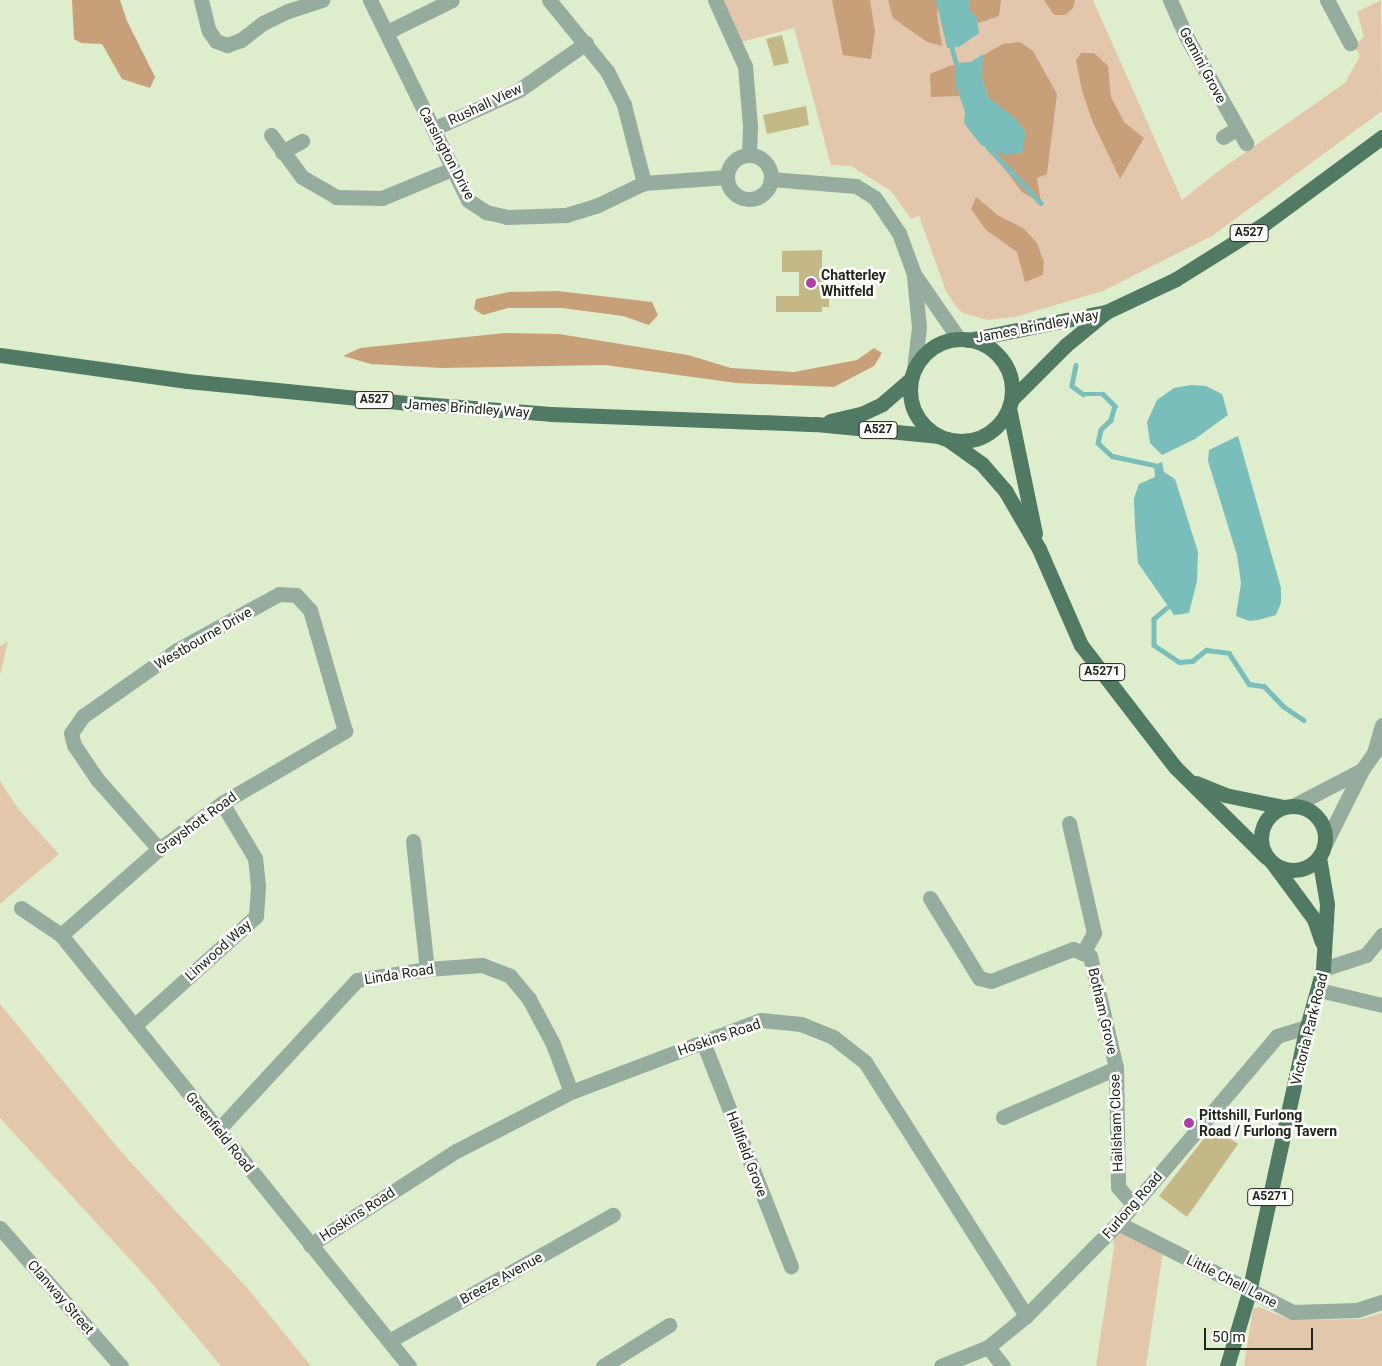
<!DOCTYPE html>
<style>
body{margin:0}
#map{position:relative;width:1382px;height:1366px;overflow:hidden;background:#deeecc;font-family:Roboto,sans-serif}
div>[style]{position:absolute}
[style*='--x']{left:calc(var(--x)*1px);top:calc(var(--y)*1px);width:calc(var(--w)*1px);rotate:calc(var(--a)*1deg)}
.green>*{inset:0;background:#e3c7ad}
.forest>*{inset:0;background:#c7a07a}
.water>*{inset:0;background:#7abebb}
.stream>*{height:4.5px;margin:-2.25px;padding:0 2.25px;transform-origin:2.25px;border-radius:2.25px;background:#7abebb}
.building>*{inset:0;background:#c4b986}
.minor>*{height:15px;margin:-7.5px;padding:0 7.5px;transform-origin:7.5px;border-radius:7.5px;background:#96ac9f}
.minor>.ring{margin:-7.5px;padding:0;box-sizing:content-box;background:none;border:15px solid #96ac9f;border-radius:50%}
.major>*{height:15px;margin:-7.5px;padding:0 7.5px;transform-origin:7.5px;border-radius:7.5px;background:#507a63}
.major>.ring{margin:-7.5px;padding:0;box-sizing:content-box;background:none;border:15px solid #507a63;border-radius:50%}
.dots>*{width:14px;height:14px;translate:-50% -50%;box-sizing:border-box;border:2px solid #fff;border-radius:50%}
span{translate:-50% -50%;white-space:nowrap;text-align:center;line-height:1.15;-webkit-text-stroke:5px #fff;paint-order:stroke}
.shield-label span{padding:1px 4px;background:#fff;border:1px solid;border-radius:4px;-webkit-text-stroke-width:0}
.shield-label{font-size:12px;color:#20261a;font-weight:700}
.street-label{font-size:14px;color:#20261a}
.poi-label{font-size:14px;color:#20261a;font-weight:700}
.left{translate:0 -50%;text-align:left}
.scale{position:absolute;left:1204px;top:1328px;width:109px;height:22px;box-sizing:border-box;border:2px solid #20261a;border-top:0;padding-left:6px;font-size:15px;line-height:18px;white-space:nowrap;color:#20261a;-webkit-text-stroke:4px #fff;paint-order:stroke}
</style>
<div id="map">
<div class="green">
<i style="clip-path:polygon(716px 0,1093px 0,1182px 200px,1220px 170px,1345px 83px,1360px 56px,1354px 46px,1364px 37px,1357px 12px,1381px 0,1382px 111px,1212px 236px,1103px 291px,1015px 317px,988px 320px,963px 313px,956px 307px,946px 291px,919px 216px,911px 219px,891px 191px,851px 166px,831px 165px,794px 28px,737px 43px)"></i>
<i style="clip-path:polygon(8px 641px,0 675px,0 646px)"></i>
<i style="clip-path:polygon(0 781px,19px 810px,59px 854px,0 904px)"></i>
<i style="clip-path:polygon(0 1004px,123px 1154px,249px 1290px,311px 1366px,221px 1366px,149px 1280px,0 1118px)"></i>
<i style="clip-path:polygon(1112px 1229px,1164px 1245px,1146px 1366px,1096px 1366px,1114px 1248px)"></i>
<i style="clip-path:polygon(1259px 1307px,1291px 1320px,1361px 1319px,1382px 1313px,1382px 1366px,1244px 1366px,1253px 1308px)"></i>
</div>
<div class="forest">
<i style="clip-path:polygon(72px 0,120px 0,127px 21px,155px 77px,150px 88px,122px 79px,102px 44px,81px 43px,74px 39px)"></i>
<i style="clip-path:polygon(832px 0,870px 0,875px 31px,871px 59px,843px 55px)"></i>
<i style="clip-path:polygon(888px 0,939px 0,937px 14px,942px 46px,927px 42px,893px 18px)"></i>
<i style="clip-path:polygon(967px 0,1001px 0,999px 16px,979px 23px,969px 10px)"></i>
<i style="clip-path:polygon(1044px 0,1075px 0,1073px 8px,1065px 15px,1054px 15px)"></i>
<i style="clip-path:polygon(1020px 42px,1033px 51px,1057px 94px,1047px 174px,1037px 178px,1041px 203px,1022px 192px,988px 147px,1006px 114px,988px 97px,982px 78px,959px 96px,931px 97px,930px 74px,949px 66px,971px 62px,1003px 44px)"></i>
<i style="clip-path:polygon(1081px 53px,1094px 53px,1108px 66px,1111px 97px,1124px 122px,1144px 138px,1120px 179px,1093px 123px,1082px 91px,1076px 60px)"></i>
<i style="clip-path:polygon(976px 197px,999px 216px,1023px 228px,1037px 243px,1044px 262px,1043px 275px,1025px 282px,1017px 252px,986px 230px,971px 209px)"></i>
<i style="clip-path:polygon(558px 291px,652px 302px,658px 315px,649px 325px,623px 316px,562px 308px,508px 308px,483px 315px,474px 309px,476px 299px,509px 292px)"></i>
<i style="clip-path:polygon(505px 333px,559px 334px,688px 355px,731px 368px,794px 372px,857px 360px,874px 348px,882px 353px,874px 366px,834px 387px,736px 383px,605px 365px,442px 368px,371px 364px,343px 356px,360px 348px)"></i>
</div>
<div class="water">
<i style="clip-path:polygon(936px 0,970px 0,969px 10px,977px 18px,979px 33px,959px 47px,947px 48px)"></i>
<i style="clip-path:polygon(983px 54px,982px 78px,988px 97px,1016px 119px,1026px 133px,1022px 153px,1005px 155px,981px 145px,964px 123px,965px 112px,956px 86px,956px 63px,971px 62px)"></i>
<i style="clip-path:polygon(1191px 385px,1206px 386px,1222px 394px,1228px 415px,1195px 439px,1162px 455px,1150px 443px,1147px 422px,1157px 400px,1174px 388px)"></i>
<i style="clip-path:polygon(1238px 436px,1281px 588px,1281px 603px,1276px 615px,1258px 620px,1249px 621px,1236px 616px,1241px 583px,1237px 555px,1208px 461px,1209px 450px)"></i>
<i style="clip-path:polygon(1162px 462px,1164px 472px,1175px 479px,1198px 552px,1197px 581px,1189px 613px,1174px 615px,1138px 563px,1135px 526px,1134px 498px,1139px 484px,1155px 477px,1154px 465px)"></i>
</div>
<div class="stream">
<i style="--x:952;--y:48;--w:15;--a:74"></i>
<i style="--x:988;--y:147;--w:77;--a:46.6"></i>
<i style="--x:1076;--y:365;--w:21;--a:101"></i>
<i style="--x:1072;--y:386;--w:14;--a:36"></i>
<i style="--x:1083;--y:394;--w:20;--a:0"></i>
<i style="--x:1103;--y:394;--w:17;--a:45"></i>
<i style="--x:1115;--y:406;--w:15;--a:106"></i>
<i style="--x:1111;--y:420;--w:14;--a:135"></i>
<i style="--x:1101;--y:430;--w:13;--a:103"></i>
<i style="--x:1098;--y:443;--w:19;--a:43"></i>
<i style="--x:1112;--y:456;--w:43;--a:12.1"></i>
<i style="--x:1167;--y:608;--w:17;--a:140"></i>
<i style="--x:1154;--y:619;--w:26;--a:90"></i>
<i style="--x:1154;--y:645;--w:30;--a:34"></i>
<i style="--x:1179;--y:662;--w:13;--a:-4"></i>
<i style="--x:1192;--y:661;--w:18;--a:-38"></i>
<i style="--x:1206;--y:650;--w:23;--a:7"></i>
<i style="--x:1229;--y:653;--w:37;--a:57"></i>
<i style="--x:1249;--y:684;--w:15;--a:8"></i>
<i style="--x:1264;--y:686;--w:28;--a:46"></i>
<i style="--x:1283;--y:706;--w:25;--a:34"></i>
</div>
<div class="building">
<i style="clip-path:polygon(782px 35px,789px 63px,774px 66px,766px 39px)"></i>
<i style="clip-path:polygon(806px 106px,809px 125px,767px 134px,763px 115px)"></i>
<i style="clip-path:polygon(822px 250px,822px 294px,829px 294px,829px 307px,822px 307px,822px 312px,776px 312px,776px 296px,799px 296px,799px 272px,782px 272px,782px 251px)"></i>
<i style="clip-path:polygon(1213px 1127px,1238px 1144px,1187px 1217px,1159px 1196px)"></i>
</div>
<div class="minor">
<i style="--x:201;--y:0;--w:32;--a:76"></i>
<i style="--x:209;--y:31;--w:12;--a:55"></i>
<i style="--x:216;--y:41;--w:12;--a:20"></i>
<i style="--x:227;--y:45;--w:15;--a:-20"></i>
<i style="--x:241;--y:40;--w:28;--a:-38"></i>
<i style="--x:263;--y:23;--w:28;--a:-26"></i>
<i style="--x:288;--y:11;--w:36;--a:-18"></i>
<i style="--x:370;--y:0;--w:223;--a:63.9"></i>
<i style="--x:468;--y:200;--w:22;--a:34"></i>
<i style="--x:486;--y:212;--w:22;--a:13"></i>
<i style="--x:507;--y:217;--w:59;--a:-1.9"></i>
<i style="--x:566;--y:215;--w:31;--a:-17"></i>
<i style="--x:596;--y:206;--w:53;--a:-25.6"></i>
<i style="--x:644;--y:183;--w:83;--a:-4.1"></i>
<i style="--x:549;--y:0;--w:92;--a:50.8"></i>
<i style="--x:607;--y:71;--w:38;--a:63"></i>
<i style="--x:624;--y:105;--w:81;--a:75.6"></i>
<i style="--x:715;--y:0;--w:72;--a:65.6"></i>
<i style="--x:745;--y:66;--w:60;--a:85.2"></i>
<i style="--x:750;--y:126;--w:29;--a:92"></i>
<i style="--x:1170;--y:0;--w:39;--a:66"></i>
<i style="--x:1186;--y:36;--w:123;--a:60.7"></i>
<i style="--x:1327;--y:0;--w:49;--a:61.9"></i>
<i style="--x:387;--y:32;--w:72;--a:-26.2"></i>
<i style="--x:433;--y:129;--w:94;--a:-24.4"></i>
<i style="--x:519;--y:90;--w:82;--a:-35"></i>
<i style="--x:271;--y:135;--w:52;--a:53.6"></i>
<i style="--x:302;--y:177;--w:39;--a:30"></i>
<i style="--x:336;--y:197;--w:46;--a:1.2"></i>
<i style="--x:382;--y:198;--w:76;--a:-22.5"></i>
<i style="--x:1223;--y:137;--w:17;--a:-31"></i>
<i style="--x:282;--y:152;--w:23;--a:-29"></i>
<i class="ring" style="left:727px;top:155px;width:29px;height:29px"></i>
<i style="--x:771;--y:179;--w:85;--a:4.7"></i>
<i style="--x:856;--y:186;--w:22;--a:32"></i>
<i style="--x:875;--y:198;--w:42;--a:55.6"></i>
<i style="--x:899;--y:233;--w:44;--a:69.9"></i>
<i style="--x:914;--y:274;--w:79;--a:55.3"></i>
<i style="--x:914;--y:277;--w:50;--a:84.3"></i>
<i style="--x:919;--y:327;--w:43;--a:96.6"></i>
<i style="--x:1293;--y:806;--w:78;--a:-27.6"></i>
<i style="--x:1069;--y:823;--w:113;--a:77.2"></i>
<i style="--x:1094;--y:933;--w:23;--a:119"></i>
<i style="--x:413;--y:841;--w:129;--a:83.8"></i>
<i style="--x:1324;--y:846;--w:85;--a:-63.4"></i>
<i style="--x:1362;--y:770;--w:21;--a:-55"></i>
<i style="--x:1374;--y:753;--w:29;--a:-74"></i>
<i style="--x:930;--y:898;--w:94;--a:58.5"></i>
<i style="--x:979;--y:978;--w:12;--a:14"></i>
<i style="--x:991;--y:981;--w:88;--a:-21.3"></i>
<i style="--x:1073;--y:949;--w:18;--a:22"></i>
<i style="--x:1090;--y:956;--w:115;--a:76.9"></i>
<i style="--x:21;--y:908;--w:48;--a:34"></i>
<i style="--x:61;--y:935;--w:554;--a:51.08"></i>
<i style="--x:61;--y:935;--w:130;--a:-41.3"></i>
<i style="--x:159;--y:849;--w:78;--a:-36.1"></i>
<i style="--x:222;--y:803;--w:143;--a:-30.3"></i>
<i style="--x:345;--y:731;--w:126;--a:-106.1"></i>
<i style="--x:310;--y:610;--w:21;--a:-133"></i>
<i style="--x:296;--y:595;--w:17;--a:-177"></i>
<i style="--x:279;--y:594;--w:116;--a:151.2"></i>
<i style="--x:177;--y:650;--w:115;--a:144.9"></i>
<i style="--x:83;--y:716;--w:21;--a:125"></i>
<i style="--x:71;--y:733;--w:12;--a:76"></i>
<i style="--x:74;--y:745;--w:41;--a:55.9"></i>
<i style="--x:97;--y:779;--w:94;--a:48.5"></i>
<i style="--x:1323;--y:969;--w:45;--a:-18"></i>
<i style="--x:1366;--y:955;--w:26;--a:-51"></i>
<i style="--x:1319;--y:990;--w:65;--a:13.4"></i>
<i style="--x:134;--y:1026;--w:164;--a:-42"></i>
<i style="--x:256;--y:916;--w:30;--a:-86"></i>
<i style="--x:258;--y:886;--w:28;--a:-96"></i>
<i style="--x:255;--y:858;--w:64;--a:-121"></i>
<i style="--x:703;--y:1042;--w:241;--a:68.6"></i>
<i style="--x:1003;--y:1117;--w:123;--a:-23.4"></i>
<i style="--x:1116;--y:1068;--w:119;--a:89"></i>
<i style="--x:1118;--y:1187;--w:23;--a:49"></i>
<i style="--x:219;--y:1129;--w:203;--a:-47.2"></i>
<i style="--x:357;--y:980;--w:71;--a:-8.9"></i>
<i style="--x:427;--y:969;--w:55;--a:-4.2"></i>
<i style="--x:482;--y:965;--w:30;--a:21"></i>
<i style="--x:510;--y:976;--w:30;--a:50"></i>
<i style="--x:529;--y:999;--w:51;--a:61.9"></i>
<i style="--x:553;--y:1044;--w:51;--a:69.4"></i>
<i style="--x:1118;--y:1223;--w:196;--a:27"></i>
<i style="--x:1293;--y:1312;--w:64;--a:-1.8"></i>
<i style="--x:1357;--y:1310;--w:26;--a:-18"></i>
<i style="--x:0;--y:1228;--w:184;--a:48.8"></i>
<i style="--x:310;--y:1245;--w:174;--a:-32.8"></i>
<i style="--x:456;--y:1151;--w:129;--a:-27.2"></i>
<i style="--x:571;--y:1092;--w:203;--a:-20.8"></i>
<i style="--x:761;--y:1020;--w:40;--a:5.7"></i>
<i style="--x:801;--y:1024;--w:35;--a:22"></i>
<i style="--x:833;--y:1037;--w:41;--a:38"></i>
<i style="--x:865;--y:1062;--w:301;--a:57.6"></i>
<i style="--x:389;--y:1341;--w:257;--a:-29.4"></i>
<i style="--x:988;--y:1347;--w:24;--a:52"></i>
<i style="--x:603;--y:1366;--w:78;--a:-31.8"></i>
<i style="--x:941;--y:1366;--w:51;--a:-22"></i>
<i style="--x:988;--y:1347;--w:49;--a:-39.2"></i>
<i style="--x:1026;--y:1316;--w:131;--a:-45.3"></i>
<i style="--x:1118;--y:1223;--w:245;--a:-49.6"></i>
<i style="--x:1277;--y:1036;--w:31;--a:-17"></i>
</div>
<div class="major">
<i class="ring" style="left:910px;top:339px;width:87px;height:87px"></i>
<i style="--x:968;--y:340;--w:141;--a:-11.5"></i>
<i style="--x:1106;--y:312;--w:77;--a:-25.2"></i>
<i style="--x:1176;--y:279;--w:104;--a:-32"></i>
<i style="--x:1264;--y:224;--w:147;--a:-36.4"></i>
<i style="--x:0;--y:355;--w:189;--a:7.9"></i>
<i style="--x:187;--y:381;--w:223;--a:5.7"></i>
<i style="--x:409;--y:403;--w:142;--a:4.4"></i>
<i style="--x:551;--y:414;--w:265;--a:2.2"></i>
<i style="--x:816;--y:424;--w:124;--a:5.6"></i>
<i style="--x:1012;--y:399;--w:76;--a:-45"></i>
<i style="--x:1066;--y:345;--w:50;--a:-39.4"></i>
<i style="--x:1009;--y:408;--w:128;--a:78.3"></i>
<i style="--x:830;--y:421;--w:32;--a:-13"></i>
<i style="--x:861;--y:414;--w:23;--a:-25"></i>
<i style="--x:882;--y:404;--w:38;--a:-41"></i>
<i style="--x:947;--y:439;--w:43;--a:35.5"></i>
<i style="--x:982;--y:464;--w:37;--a:49"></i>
<i style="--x:1006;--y:492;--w:66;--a:59.9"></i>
<i style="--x:1039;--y:549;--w:105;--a:66.4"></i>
<i style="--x:1081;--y:645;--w:154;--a:52.4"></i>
<i style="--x:1175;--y:767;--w:128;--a:44.7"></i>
<i style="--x:1196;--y:783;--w:31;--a:22"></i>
<i style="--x:1225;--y:795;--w:59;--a:11.7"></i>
<i class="ring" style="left:1261px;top:806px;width:49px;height:49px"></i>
<i style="--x:1274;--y:865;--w:67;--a:53.5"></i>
<i style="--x:1314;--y:919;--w:24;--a:71"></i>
<i style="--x:1227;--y:1366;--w:77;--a:-73.4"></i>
<i style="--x:1249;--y:1292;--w:271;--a:-77.7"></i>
<i style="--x:1307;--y:1027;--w:60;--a:-74.6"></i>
<i style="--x:1323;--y:969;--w:65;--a:-86.5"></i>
<i style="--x:1327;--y:904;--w:48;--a:-99.7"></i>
</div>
<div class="dots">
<i style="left:811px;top:283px;background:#ab42a5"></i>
<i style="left:1189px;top:1123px;background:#ab42a5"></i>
</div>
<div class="shield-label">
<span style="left:1249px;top:233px">A527</span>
<span style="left:374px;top:400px">A527</span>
<span style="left:878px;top:430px">A527</span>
<span style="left:1102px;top:672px">A5271</span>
<span style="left:1270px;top:1197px">A5271</span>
</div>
<div class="street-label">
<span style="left:1203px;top:65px;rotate:62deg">Gemini Grove</span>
<span style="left:485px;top:104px;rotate:-25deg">Rushall View</span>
<span style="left:447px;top:153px;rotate:62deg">Carsington Drive</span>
<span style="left:1037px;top:326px;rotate:-11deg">James Brindley Way</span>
<span style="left:467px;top:408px;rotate:4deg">James Brindley Way</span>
<span style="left:203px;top:638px;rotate:-30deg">Westbourne Drive</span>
<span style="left:196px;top:823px;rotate:-36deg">Grayshott Road</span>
<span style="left:218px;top:950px;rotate:-42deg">Linwood Way</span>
<span style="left:399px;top:974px;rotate:-9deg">Linda Road</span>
<span style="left:1103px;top:1011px;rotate:77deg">Botham Grove</span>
<span style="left:1309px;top:1029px;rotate:-76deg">Victoria Park Road</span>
<span style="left:719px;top:1037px;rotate:-19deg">Hoskins Road</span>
<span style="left:1116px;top:1123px;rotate:-92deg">Hailsham Close</span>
<span style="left:220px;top:1132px;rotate:51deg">Greenfield Road</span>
<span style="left:747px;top:1154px;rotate:69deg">Hallfield Grove</span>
<span style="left:1132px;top:1205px;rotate:-49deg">Furlong Road</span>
<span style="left:357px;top:1214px;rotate:-33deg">Hoskins Road</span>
<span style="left:501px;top:1278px;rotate:-29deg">Breeze Avenue</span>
<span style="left:1232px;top:1281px;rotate:27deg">Little Chell Lane</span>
<span style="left:61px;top:1297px;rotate:49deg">Clanway Street</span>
</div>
<div class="poi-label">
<span class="left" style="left:821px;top:283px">Chatterley<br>Whitfeld</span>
<span class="left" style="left:1199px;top:1123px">Pittshill, Furlong<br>Road / Furlong Tavern</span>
</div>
<div class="scale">50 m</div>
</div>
